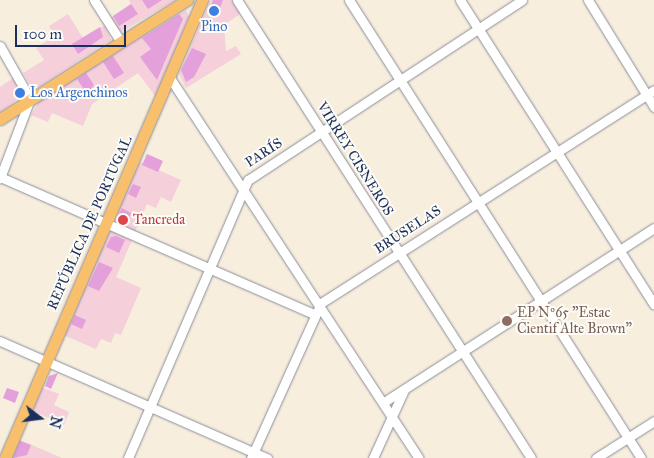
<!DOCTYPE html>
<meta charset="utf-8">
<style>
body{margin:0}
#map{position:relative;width:654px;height:458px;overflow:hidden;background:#f8eedd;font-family:"IM FELL Great Primer",serif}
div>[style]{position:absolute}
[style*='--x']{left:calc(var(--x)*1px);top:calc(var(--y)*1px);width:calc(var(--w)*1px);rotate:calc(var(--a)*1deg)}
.built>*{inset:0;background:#f5cfda}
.building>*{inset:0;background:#e3a0da}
.roads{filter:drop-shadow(0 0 1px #8a8e9e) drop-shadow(0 0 1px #8a8e9e)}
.minor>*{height:9px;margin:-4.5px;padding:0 4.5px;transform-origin:4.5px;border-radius:4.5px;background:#fff}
.major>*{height:11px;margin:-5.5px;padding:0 5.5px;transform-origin:5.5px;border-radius:5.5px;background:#f8bf6c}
.dots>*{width:14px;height:14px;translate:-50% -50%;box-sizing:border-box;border:2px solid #fdfcf7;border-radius:50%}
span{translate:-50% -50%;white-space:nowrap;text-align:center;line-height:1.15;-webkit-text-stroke:4px #fdfcf7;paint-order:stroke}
.shop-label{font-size:14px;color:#366cbe}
.left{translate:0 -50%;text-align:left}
.street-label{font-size:14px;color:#1b2f5e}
.health-label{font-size:14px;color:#be3a42}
.education-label{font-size:14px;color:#785e54}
.north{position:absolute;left:15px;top:393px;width:50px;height:50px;-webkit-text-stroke:4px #fdfcf7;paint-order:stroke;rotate:105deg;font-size:14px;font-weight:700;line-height:20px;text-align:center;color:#1b2f5e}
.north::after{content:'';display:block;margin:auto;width:18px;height:22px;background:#1b2f5e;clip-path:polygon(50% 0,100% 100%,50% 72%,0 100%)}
.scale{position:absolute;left:15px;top:25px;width:111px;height:22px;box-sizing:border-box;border:2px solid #1b2f5e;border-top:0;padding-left:6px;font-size:15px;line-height:18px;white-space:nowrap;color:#1b2f5e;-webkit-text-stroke:4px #fdfcf7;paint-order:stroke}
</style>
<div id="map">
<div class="built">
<i style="clip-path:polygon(129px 0,175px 0,121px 32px,110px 18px,131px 4px)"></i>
<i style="clip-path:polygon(211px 0,235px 0,243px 12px,224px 25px,226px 51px,236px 46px,241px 54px,186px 88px,179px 74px)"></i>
<i style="clip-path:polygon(186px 10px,189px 17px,156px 97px,138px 73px,92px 104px,83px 126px,52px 113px,48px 122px,31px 115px,41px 98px)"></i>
<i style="clip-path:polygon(68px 14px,83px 38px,105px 25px,111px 40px,37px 88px,31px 86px,23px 73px,44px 60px,36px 48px,55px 36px,49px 26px)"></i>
<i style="clip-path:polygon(15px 77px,23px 95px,0 112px,0 87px)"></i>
<i style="clip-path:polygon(140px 162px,181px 180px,171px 202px,161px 197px,156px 208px,147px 204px,135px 232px,114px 219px)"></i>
<i style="clip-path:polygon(112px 231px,133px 238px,116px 277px,141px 288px,121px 335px,115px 333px,111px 343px,101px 339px,96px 349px,63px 335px,107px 234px)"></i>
<i style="clip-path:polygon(41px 387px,59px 394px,54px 405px,69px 412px,64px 425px,31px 410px)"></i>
<i style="clip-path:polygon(18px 439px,62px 458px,10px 458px)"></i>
</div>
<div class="building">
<i style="clip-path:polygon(142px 0,162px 0,148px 9px)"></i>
<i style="clip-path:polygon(213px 0,223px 0,216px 18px,208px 15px)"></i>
<i style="clip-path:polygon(131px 4px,138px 14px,119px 26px,113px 16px)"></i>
<i style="clip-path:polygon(179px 14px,183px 19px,157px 80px,140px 57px,151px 49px,142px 38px)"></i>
<i style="clip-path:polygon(100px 27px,103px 37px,78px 54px,72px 44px)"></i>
<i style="clip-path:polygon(192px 48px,206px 54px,194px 77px,186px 82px,181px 70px)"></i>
<i style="clip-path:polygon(113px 56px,124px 73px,114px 79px,103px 62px)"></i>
<i style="clip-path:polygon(86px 73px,94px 85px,87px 94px,77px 79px)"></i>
<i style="clip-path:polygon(147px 154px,163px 161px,158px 172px,142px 165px)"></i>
<i style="clip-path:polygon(133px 184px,141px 187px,136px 198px,128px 194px)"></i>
<i style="clip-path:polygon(122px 208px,131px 213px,126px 225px,118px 217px)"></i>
<i style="clip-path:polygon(116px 236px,125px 240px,119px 253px,106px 247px,111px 237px)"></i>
<i style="clip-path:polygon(99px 262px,113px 268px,99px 291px,88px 286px)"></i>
<i style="clip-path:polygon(75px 315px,86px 320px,82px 329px,71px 324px)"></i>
<i style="clip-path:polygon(58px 373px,51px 389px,45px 386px,49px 376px)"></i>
<i style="clip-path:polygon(7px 388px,19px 392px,15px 403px,3px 398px)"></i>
<i style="clip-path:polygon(20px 441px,31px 445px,27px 455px,13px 458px)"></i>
</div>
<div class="roads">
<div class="minor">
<i style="--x:94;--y:0;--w:50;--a:57.3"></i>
<i style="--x:237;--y:0;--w:544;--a:57.3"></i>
<i style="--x:349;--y:0;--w:543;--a:57.48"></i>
<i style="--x:460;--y:0;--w:361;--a:57.5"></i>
<i style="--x:588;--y:0;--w:126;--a:58.3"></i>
<i style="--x:0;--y:46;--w:61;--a:60.5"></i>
<i style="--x:30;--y:99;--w:85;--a:110.8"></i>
<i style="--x:170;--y:78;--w:454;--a:56.8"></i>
<i style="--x:0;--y:177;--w:342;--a:23.6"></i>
<i style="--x:0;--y:341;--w:292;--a:23.7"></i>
<i style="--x:384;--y:402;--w:321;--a:-32.8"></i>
<i style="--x:128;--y:458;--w:303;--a:-66.7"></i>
<i style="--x:248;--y:180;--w:328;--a:-33.3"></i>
<i style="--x:251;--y:458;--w:170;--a:-65.7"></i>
<i style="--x:321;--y:303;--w:395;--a:-32.6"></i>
<i style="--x:373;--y:458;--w:75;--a:-65.5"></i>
<i style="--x:596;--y:458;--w:69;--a:-32.5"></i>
</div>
<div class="major">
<i style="--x:0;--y:119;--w:222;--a:-32.5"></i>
<i style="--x:5;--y:458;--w:499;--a:-66.7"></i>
</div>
</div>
<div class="dots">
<i style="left:214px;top:11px;background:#3f7fe0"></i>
<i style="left:20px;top:93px;background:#3f7fe0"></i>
<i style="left:123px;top:220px;background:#e0444e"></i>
<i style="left:507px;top:321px;background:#8d6e63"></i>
</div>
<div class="shop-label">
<span style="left:214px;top:27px">Pino</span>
<span class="left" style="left:30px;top:93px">Los Argenchinos</span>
</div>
<div class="street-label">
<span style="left:264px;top:153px;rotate:-33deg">PARÍS</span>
<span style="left:355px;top:159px;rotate:58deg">VIRREY CISNEROS</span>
<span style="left:90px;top:223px;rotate:-66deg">REPÚBLICA DE PORTUGAL</span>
<span style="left:408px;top:230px;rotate:-33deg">BRUSELAS</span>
</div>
<div class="health-label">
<span class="left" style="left:133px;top:220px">Tancreda</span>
</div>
<div class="education-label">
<span class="left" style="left:517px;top:321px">EP Nº65 "Estac<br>Cientif Alte Brown"</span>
</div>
<div class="north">N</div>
<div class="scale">100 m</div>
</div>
